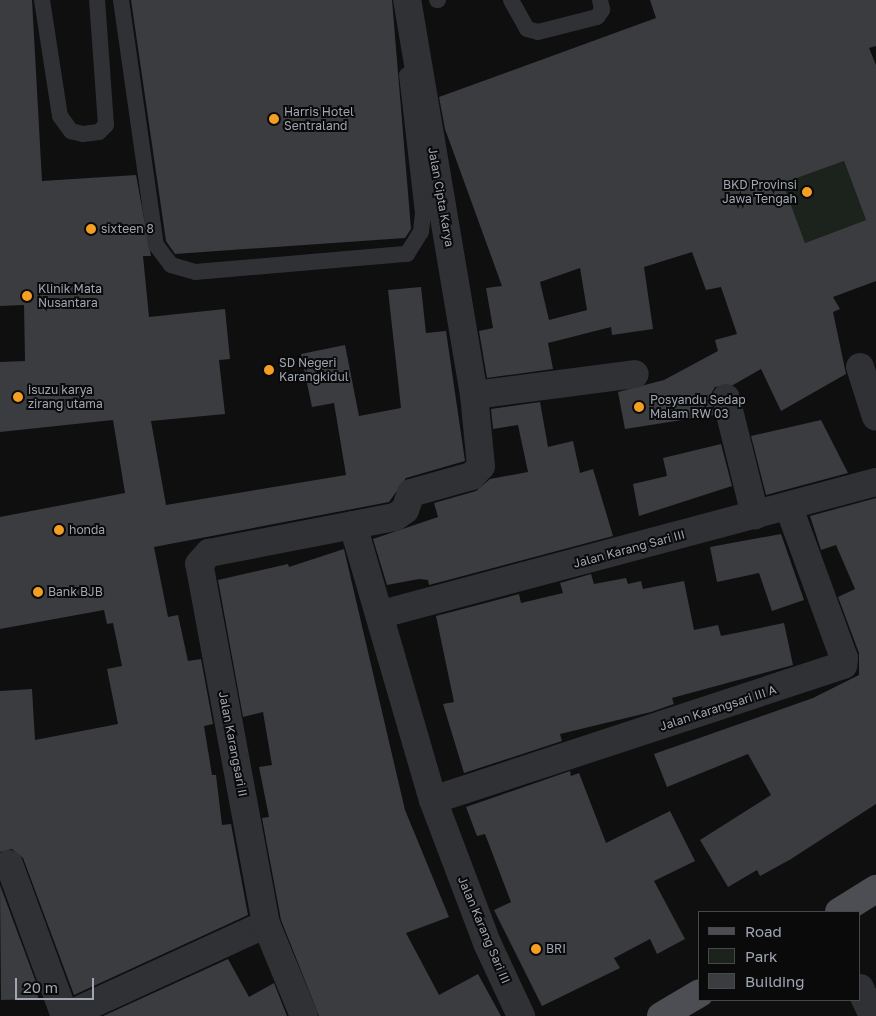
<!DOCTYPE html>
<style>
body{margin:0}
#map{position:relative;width:876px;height:1016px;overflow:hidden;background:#0f0f10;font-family:"Golos Text",sans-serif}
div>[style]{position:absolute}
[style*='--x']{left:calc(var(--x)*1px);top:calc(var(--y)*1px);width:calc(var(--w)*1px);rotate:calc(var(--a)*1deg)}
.green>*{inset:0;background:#1b231c}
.building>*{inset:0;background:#3b3c40}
.service>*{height:16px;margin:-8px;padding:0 8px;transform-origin:8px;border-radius:8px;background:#303135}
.minor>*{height:28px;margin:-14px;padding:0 14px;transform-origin:14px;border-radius:14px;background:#303135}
.primary>*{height:28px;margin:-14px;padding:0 14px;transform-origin:14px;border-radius:14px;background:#4c4e54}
.dots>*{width:14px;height:14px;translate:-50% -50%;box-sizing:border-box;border:2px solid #0a0a0b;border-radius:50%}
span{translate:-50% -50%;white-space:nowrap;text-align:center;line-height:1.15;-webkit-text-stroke:4px #0a0a0b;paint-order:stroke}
.poi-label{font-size:12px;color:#9fa6b2}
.left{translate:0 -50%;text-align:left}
.right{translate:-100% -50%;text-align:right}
.street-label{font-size:12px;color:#9fa6b2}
.legend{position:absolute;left:698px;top:911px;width:162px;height:90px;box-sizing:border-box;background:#0a0a0b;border:1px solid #46484e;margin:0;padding:6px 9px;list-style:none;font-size:15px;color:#9fa6b2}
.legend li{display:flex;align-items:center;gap:10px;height:25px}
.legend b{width:25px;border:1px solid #46484e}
.scale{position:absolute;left:15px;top:978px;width:79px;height:22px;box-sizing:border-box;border:2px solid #9fa6b2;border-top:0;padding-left:6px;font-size:15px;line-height:18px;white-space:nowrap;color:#9fa6b2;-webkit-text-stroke:4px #0a0a0b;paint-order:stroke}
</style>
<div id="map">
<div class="green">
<i style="clip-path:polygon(844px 161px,866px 220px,805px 243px,783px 183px)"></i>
</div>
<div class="building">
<i style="clip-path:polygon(0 0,32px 0,42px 181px,136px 175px,151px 256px,143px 256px,149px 317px,225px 309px,230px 359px,219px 360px,225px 414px,151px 421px,166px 505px,346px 475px,334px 403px,312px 407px,301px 354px,345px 345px,359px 416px,401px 408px,388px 290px,421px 287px,426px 333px,446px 331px,465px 461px,406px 478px,389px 502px,154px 547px,168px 617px,178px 615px,188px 661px,201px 659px,213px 724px,204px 726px,212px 775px,216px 775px,222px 825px,231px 824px,248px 915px,74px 995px,23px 858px,12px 849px,0 852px,0 691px,32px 689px,35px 740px,118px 724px,107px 669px,122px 666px,113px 623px,107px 624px,104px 610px,0 629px,0 517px,125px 493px,113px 420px,0 432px,0 362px,25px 361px,24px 305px,0 306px)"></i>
<i style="clip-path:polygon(131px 0,392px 0,411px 229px,405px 238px,175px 254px,166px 241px)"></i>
<i style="clip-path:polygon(evenodd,650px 0,876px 0,876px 46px,869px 48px,876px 65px,876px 281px,833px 297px,840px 309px,833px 312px,846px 374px,781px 411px,761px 369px,733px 385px,715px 387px,711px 394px,714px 415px,625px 429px,618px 392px,664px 380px,718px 351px,715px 340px,737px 334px,721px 287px,706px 290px,692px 252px,644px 267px,653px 329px,612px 335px,611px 327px,548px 343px,553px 369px,487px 378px,479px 331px,493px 328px,486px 288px,502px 286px,445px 129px,439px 97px,656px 18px,650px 0,844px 161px,866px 220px,805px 243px,783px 183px,844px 161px,650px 0,580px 268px,587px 310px,549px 320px,540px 282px,580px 268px)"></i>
<i style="clip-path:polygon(540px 402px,548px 447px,573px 441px,580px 473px,593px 469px,613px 536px,429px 585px,428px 580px,419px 579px,387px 585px,373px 539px,438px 517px,434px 503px,476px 491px,490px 479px,528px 472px,518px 425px,493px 429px,491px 409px)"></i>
<i style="clip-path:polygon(821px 420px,848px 473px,766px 495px,751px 436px)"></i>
<i style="clip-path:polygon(721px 444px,732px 486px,639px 516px,633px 484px,667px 476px,663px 458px)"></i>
<i style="clip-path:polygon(876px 498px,876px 804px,791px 859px,760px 876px,757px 870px,728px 887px,700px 840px,771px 795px,748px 754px,667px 787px,654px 754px,813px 698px,859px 675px,859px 653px,838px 597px,855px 589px,836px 545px,821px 550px,810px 516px)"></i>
<i style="clip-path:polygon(781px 534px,804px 600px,772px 611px,759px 573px,717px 582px,710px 547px)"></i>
<i style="clip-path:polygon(344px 549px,405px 810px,449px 917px,406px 933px,439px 995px,478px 974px,501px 1016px,319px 1016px,281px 920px,262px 818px,269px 817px,259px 767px,272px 765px,263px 712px,243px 717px,218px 580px,288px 564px,289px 567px)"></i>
<i style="clip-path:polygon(591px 574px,594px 584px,626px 578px,628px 584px,641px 581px,643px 589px,684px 581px,694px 630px,718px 625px,721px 636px,784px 623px,793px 665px,672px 698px,674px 704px,651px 712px,560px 734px,562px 741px,464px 773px,443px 704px,454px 702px,436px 616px,519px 594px,521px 603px,563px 593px,560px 583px)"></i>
<i style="clip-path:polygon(570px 771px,571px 776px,579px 773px,606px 843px,670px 811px,695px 861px,654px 881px,685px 939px,657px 954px,650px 939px,614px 958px,620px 968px,542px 1006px,494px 910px,511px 902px,485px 834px,477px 836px,466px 807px)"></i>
<i style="clip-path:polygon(0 885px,37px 985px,38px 999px,1px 1000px)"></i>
<i style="clip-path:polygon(228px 959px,249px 997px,274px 983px,287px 1016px,103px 1016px)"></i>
</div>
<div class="service">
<i style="--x:42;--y:0;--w:117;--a:81.2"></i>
<i style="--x:60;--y:116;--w:19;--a:54"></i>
<i style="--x:71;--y:131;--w:12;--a:14"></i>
<i style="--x:83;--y:134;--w:16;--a:-7"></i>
<i style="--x:99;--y:132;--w:10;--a:-45"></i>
<i style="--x:106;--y:125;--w:125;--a:-94.1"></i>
<i style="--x:121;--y:0;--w:247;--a:81.9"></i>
<i style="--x:156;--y:245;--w:25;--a:53"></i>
<i style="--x:171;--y:265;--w:25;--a:16"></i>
<i style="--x:195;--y:272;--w:213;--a:-4.9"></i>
<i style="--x:407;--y:254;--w:26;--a:-58"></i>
<i style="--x:421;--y:232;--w:19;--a:-84"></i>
<i style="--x:423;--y:213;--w:139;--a:-96.6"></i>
<i style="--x:437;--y:0;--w:1;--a:0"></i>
<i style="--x:511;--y:0;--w:33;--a:61"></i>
<i style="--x:527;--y:29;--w:11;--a:15"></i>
<i style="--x:538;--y:32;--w:61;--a:-14.3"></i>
<i style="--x:597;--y:17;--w:9;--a:-54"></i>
<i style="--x:602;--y:10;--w:10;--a:-101"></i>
</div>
<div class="minor">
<i style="--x:860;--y:367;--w:52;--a:72.3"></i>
<i style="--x:474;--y:395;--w:162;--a:-7.4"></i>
<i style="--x:726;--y:398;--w:121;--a:76.1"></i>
<i style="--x:353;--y:525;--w:286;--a:73.8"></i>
<i style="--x:433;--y:800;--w:153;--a:69.3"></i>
<i style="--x:487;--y:943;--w:81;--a:65"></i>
<i style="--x:382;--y:614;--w:511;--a:-14.96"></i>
<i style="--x:433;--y:800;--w:432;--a:-18.2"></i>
<i style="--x:843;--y:665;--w:7;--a:-82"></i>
<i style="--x:844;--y:658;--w:160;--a:-110.1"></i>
<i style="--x:9;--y:864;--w:162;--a:69.8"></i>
<i style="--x:860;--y:988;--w:31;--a:65"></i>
<i style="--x:66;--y:1016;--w:220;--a:-24.7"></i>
<i style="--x:304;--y:1016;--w:100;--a:-112.4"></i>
<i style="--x:266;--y:924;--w:366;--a:-100.5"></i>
<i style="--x:199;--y:564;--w:15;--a:-48"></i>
<i style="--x:209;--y:553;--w:189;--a:-11"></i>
<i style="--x:395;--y:517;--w:12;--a:-35"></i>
<i style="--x:405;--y:510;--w:18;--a:-71"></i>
<i style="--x:411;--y:493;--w:63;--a:-15.6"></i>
<i style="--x:472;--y:476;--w:13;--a:-48"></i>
<i style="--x:481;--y:466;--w:71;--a:-95.6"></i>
<i style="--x:474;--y:395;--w:401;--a:-99.6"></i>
</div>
<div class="primary">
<i style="--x:839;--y:912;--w:44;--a:-31.9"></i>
<i style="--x:661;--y:1016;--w:45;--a:-30.5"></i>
</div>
<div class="dots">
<i style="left:274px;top:119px;background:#f49f23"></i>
<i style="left:807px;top:192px;background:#f49f23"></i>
<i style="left:91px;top:229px;background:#f49f23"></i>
<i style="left:27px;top:296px;background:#f49f23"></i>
<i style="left:269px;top:370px;background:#f49f23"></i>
<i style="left:18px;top:397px;background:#f49f23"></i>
<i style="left:639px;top:407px;background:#f49f23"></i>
<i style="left:59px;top:530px;background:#f49f23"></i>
<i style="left:38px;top:592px;background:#f49f23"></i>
<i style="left:536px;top:949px;background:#f49f23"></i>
</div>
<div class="poi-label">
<span class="left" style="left:284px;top:119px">Harris Hotel<br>Sentraland</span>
<span class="right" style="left:797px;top:192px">BKD Provinsi<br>Jawa Tengah</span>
<span class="left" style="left:101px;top:229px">sixteen 8</span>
<span class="left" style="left:38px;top:296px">Klinik Mata<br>Nusantara</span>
<span class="left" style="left:279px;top:370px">SD Negeri<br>Karangkidul</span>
<span class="left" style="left:28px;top:397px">isuzu karya<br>zirang utama</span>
<span class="left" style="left:650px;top:407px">Posyandu Sedap<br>Malam RW 03</span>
<span class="left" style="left:69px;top:530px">honda</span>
<span class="left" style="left:48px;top:592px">Bank BJB</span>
<span class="left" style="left:546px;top:949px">BRI</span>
</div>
<div class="street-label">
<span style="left:441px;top:197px;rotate:80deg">Jalan Cipta Karya</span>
<span style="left:629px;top:549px;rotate:-15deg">Jalan Karang Sari III</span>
<span style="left:718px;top:708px;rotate:-18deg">Jalan Karangsari III A</span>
<span style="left:233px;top:744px;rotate:79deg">Jalan Karangsari II</span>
<span style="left:484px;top:930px;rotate:67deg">Jalan Karang Sari III</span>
</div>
<ul class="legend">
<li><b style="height:6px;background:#4c4e54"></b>Road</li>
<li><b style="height:14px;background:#1b231c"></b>Park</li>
<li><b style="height:14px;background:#3b3c40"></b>Building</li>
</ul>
<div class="scale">20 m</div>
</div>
